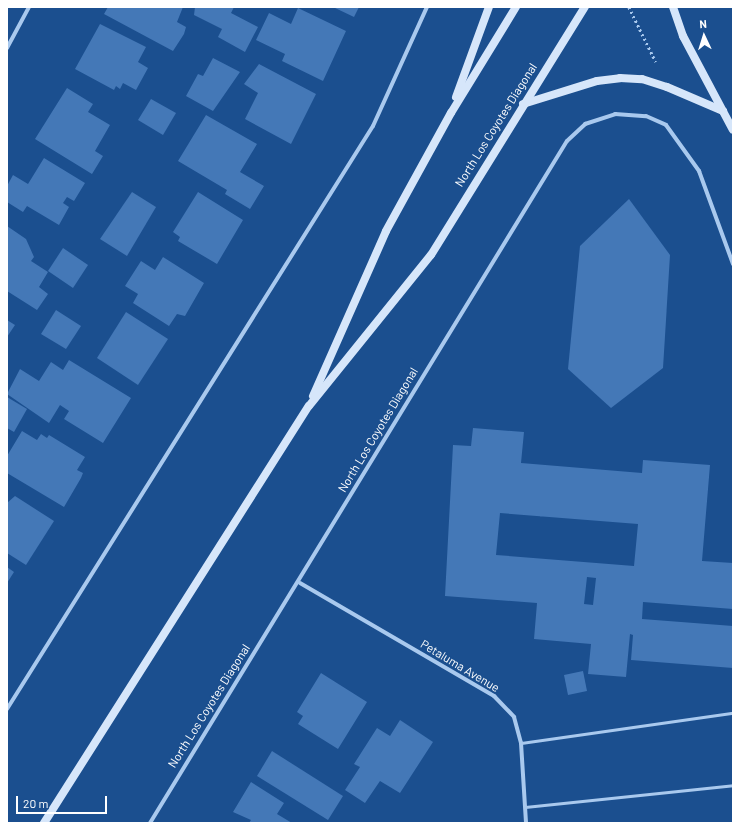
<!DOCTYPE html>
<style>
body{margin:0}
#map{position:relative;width:740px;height:830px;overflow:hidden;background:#1b4f8f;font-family:Barlow,sans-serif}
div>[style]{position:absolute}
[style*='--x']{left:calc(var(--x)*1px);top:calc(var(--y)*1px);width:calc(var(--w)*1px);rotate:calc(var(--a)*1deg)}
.building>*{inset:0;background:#4478b7}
.path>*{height:2.5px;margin-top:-1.25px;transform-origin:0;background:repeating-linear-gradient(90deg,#a9c9ee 0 2px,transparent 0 5px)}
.service>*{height:3px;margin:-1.5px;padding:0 1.5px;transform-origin:1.5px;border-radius:1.5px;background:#a9c9ee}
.minor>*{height:4px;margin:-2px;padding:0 2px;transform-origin:2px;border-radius:2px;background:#a9c9ee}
.secondary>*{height:8px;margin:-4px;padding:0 4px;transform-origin:4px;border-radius:4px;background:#d6e6fa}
span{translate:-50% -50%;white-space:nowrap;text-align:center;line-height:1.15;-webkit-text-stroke:3px #1b4f8f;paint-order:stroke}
.street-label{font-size:12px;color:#fff}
.frame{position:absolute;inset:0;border:8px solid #fff;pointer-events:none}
.north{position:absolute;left:684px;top:16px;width:40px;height:40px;-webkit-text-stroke:3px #1b4f8f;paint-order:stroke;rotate:356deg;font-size:11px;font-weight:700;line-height:16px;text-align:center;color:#fff}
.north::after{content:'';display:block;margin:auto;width:14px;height:18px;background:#fff;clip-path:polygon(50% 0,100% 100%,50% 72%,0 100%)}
.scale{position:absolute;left:16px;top:796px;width:91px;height:18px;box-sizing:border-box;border:2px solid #fff;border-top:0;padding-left:5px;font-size:12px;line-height:14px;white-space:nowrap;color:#fff;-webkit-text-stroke:3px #1b4f8f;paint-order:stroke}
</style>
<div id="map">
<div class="building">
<i style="clip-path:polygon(108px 7px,183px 7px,177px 22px,186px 27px,184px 34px,173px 51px,104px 14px)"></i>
<i style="clip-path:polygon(195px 7px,234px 7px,231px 13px,258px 27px,245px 52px,218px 37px,222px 29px,194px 15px)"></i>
<i style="clip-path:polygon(333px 7px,359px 7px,354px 17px)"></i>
<i style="clip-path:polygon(298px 8px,346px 31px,323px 81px,282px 61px,285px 54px,256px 40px,269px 13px,291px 24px)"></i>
<i style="clip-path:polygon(100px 24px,146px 47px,138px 62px,148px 68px,136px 90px,123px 83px,120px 89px,116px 86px,114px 90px,75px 69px)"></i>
<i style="clip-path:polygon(213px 58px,240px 72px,213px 111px,186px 96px,198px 74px,203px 76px)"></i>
<i style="clip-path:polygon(259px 64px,316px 94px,291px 144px,245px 119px,258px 93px,244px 84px)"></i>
<i style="clip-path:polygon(67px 88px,93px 104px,88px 112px,110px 125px,95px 151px,103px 156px,92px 174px,35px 139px)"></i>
<i style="clip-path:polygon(151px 99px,176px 113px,163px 135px,138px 120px)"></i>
<i style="clip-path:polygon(206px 115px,257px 144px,240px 172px,264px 186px,250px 209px,225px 194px,227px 190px,178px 161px)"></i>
<i style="clip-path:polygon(44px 158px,85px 183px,74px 201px,67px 197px,63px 203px,69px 207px,59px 225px,27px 206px,23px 212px,7px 202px,7px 186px,13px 175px,28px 184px)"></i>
<i style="clip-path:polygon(132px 192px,156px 207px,127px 256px,100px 239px)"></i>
<i style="clip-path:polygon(198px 192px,243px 220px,217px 264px,178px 241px,180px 237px,173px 232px)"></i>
<i style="clip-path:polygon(629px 199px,670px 255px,663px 368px,611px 408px,568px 369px,580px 246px)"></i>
<i style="clip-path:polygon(7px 226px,26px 239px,34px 257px,31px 261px,48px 272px,39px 287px,48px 294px,37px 310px,7px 291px)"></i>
<i style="clip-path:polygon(63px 248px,88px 265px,73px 288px,48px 271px)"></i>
<i style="clip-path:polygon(163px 257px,204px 283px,185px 316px,177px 314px,169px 326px,133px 303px,138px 294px,125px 286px,141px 261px,155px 270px)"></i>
<i style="clip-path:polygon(56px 310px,81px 326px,66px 349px,41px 334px)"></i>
<i style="clip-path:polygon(126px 312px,168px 339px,138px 385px,97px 358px)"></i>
<i style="clip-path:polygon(7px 320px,15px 325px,7px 337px)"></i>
<i style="clip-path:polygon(69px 360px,131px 398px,103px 443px,64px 419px,69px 411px,60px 405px,49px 423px,7px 394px,20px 369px,39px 381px,51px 362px,63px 370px)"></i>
<i style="clip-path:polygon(7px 397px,27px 409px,14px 432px,7px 428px)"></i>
<i style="clip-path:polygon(evenodd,473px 428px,524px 432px,521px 463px,642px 473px,643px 460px,710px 465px,702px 561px,733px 563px,733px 609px,643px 602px,642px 619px,733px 626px,733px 668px,631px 660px,633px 635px,630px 634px,626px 677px,588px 674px,591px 644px,534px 639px,537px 603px,445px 596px,453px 445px,471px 446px,473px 428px,500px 513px,638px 524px,634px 566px,496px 555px,500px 513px,473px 428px,587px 577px,596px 578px,593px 605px,584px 604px,587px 577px)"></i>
<i style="clip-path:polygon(22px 431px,37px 440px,41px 434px,47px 438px,49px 435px,85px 457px,77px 470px,83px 473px,81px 478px,64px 507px,7px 473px,7px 456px)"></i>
<i style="clip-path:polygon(15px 496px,54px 521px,26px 565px,7px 553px,7px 503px)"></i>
<i style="clip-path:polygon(7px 567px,14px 572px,7px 583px)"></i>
<i style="clip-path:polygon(583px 671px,587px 691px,568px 695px,564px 675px)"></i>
<i style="clip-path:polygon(321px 673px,367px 702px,338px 749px,298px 724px,303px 716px,297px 712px)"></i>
<i style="clip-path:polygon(400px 720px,433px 742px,400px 793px,380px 781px,365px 803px,345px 790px,360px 767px,354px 764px,377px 728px,390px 736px)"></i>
<i style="clip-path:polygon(272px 751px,343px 796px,328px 820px,257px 776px)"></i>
<i style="clip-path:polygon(251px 782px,284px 803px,277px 814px,292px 823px,249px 823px,251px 820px,233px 812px)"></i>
</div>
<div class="path">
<i style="--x:629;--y:7;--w:61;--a:63.9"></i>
</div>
<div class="service">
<i style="--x:521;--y:743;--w:214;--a:-8.1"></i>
<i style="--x:525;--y:807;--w:209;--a:-6"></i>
</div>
<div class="minor">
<i style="--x:7;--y:48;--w:47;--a:-61.8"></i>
<i style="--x:300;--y:583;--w:225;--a:30.2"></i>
<i style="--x:494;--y:696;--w:29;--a:46"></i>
<i style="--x:514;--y:717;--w:27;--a:75"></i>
<i style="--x:521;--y:743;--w:80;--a:86.4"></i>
<i style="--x:7;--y:709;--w:688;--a:-57.88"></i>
<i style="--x:373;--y:126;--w:131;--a:-65.6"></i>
<i style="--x:150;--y:823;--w:799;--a:-58.56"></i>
<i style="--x:567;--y:141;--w:25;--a:-43"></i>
<i style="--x:585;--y:124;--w:32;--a:-18"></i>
<i style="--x:615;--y:114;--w:31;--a:4"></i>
<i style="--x:646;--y:116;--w:22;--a:24"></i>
<i style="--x:666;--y:125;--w:57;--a:54.3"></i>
<i style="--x:699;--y:171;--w:99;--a:69.9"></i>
</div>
<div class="secondary">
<i style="--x:673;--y:7;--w:31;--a:71"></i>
<i style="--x:683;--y:36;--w:106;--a:62"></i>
<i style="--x:456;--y:97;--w:96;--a:-69.9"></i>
<i style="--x:523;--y:104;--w:77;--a:-17.3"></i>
<i style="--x:597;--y:81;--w:23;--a:-7"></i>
<i style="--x:620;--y:78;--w:22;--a:3"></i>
<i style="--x:642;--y:79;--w:26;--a:18"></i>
<i style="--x:667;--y:87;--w:61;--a:23.2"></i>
<i style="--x:313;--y:396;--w:180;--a:-66.1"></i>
<i style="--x:386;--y:231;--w:135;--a:-61.2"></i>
<i style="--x:451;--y:113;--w:124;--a:-58.5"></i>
<i style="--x:44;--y:823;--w:494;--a:-57.6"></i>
<i style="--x:309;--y:406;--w:194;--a:-51.1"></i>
<i style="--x:431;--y:255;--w:292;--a:-58.2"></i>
</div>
<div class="street-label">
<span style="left:496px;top:125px;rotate:-58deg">North Los Coyotes Diagonal</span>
<span style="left:378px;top:430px;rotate:-59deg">North Los Coyotes Diagonal</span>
<span style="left:460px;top:666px;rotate:31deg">Petaluma Avenue</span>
<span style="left:209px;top:706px;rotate:-58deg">North Los Coyotes Diagonal</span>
</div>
<div class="frame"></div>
<div class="north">N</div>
<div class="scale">20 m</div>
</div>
